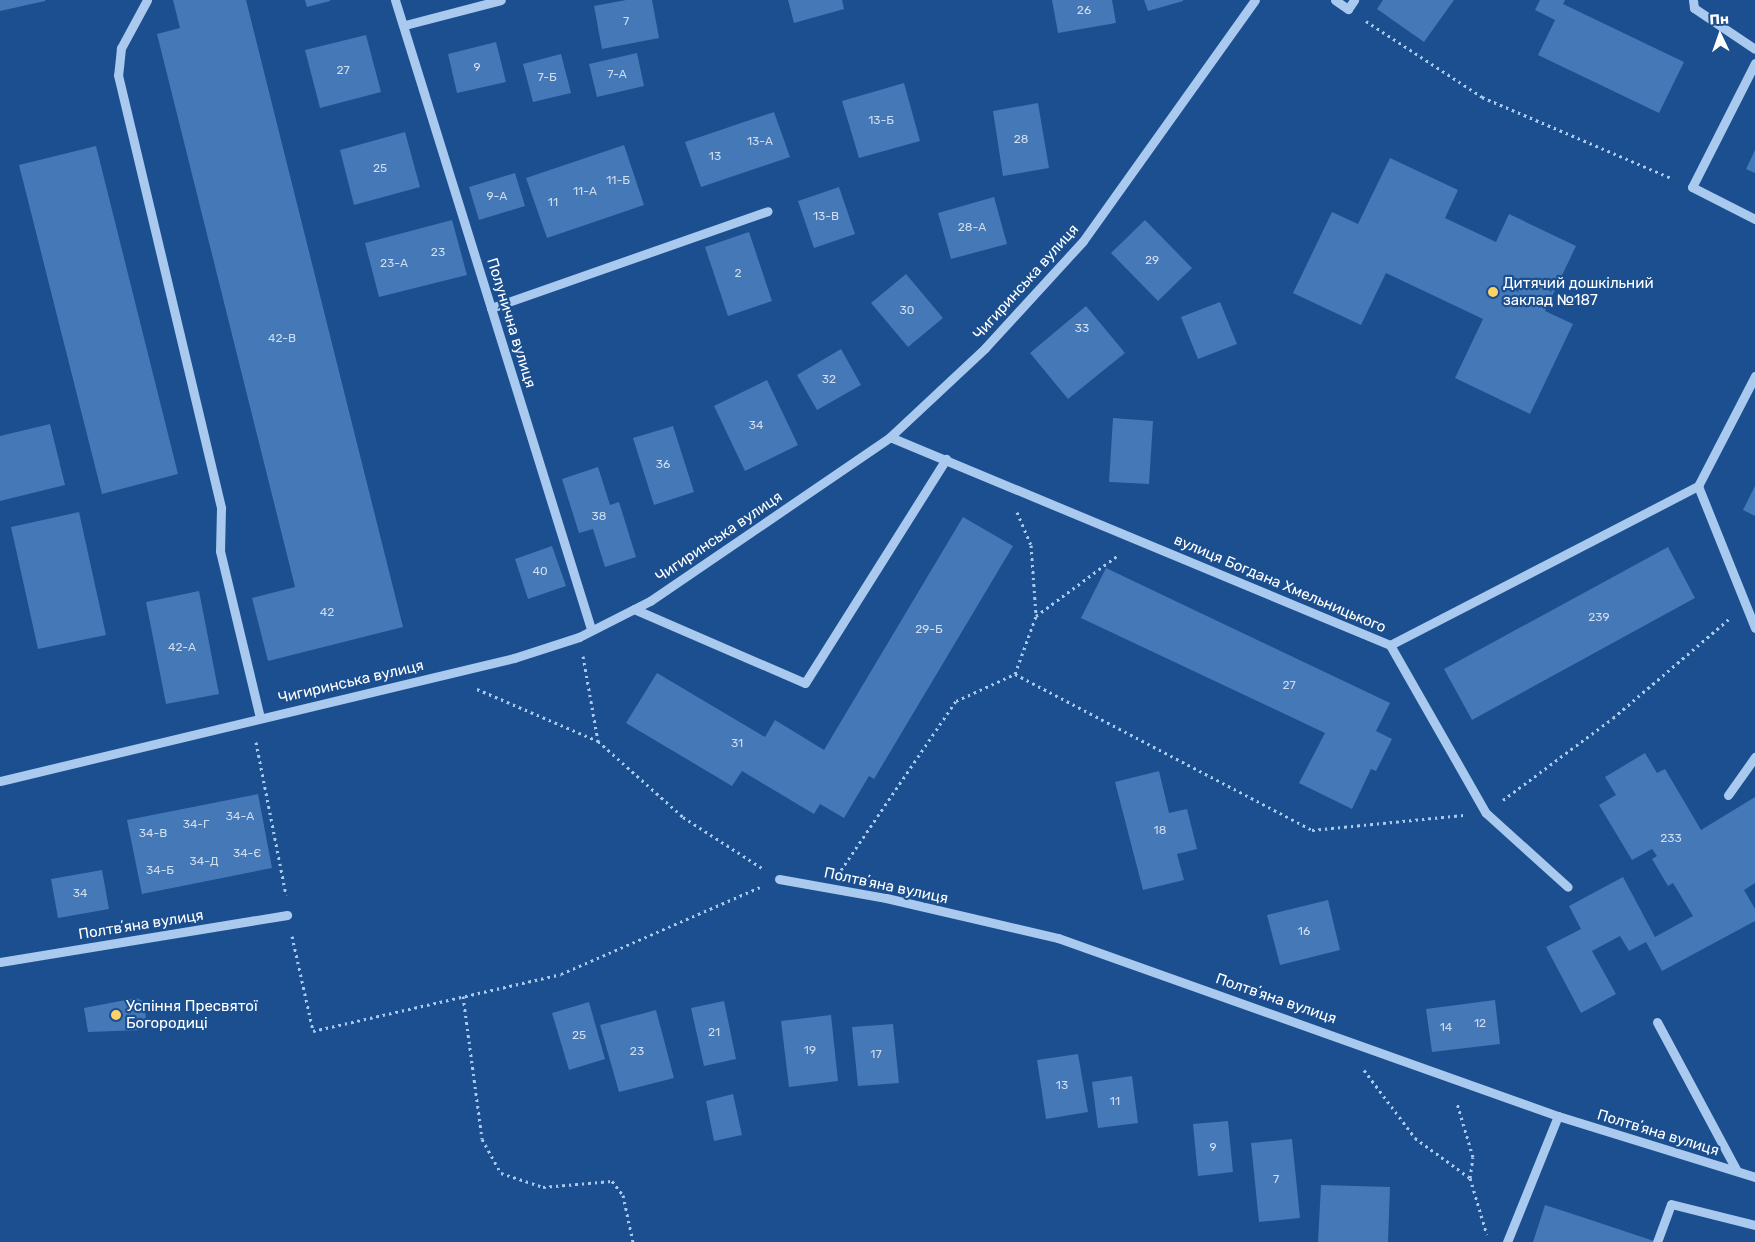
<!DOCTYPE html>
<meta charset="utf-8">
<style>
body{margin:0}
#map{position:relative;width:1755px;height:1242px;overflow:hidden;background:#1b4f8f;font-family:Rubik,sans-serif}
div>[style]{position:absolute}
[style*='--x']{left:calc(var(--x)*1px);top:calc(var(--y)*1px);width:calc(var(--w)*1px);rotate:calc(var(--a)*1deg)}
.building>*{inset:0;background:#4478b7}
.path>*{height:3px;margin-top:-1.5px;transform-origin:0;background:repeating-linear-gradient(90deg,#a9c9ee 0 2.5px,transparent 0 6.5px)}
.minor>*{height:9px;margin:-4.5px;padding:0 4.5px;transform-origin:4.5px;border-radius:4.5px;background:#a9c9ee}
.dots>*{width:14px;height:14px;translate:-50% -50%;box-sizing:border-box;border:2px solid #1b4f8f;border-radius:50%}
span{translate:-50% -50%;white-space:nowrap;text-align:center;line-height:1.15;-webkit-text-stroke:4.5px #1b4f8f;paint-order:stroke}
.number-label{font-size:12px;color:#d0dded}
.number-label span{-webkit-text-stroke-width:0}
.street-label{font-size:15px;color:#fff}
.poi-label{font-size:15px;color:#fff}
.left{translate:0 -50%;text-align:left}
.north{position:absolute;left:1695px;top:10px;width:50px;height:50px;-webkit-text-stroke:4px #1b4f8f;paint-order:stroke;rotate:357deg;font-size:14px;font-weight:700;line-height:20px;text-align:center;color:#fff}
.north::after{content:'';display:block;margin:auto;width:18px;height:22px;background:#fff;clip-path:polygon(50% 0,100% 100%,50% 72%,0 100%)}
</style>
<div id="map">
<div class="building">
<i style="clip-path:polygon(0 0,45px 0,45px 1px,0 11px)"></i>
<i style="clip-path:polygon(173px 0,246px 0,403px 627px,268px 661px,252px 598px,295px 587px,157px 34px,180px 28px)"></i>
<i style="clip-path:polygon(305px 0,330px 0,330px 1px,307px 7px)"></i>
<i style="clip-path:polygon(626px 0,652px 0,659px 38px,602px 49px,594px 6px)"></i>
<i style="clip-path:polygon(788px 0,842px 0,844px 9px,794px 23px)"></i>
<i style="clip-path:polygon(1052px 0,1112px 0,1116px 23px,1058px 33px)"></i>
<i style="clip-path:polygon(1144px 0,1183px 0,1183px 1px,1148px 11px)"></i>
<i style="clip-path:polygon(1383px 0,1454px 0,1424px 42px,1377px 9px)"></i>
<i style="clip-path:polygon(1540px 0,1565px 0,1563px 4px,1684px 62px,1659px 113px,1538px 55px,1555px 20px,1535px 10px)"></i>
<i style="clip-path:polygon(366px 35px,381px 92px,320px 108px,305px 50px)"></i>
<i style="clip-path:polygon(496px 42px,506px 82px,457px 93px,448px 54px)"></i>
<i style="clip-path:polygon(637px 53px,644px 86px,597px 97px,589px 64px)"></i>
<i style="clip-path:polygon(561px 54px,571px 93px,533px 102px,523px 64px)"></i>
<i style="clip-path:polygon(904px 83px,920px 141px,859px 158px,842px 101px)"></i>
<i style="clip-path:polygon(1038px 103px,1049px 168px,1003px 176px,993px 111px)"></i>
<i style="clip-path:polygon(774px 112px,790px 157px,701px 187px,685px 142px)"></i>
<i style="clip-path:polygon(405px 132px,420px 187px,354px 205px,340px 150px)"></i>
<i style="clip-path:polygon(624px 145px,644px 205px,547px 238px,526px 178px)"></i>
<i style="clip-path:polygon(96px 146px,178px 474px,102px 494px,19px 165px)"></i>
<i style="clip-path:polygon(1755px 150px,1755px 173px,1746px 169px)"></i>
<i style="clip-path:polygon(1390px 158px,1458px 190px,1445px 218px,1496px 242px,1509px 214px,1576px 246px,1545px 311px,1573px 324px,1530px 414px,1455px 378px,1483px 319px,1386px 273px,1361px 325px,1293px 293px,1332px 212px,1358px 224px)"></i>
<i style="clip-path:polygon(515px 173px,525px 206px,479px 220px,469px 187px)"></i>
<i style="clip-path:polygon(839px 187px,855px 234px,814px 248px,798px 201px)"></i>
<i style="clip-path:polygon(994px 197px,1007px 244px,951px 259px,938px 213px)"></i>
<i style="clip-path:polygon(452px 220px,467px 275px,379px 297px,365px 243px)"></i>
<i style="clip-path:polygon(1145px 220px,1192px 268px,1158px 301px,1111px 253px)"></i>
<i style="clip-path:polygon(749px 232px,772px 301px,728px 316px,705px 247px)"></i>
<i style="clip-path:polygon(906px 274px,943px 318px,908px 347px,871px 303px)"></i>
<i style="clip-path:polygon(1220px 302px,1237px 344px,1198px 359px,1181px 317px)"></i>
<i style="clip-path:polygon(1086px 306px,1125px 353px,1068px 399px,1030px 353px)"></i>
<i style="clip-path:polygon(841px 349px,861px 385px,817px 410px,797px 375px)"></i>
<i style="clip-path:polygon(767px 380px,798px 445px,745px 471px,714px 406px)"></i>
<i style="clip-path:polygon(1113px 418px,1153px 421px,1149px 484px,1109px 482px)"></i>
<i style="clip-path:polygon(50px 424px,65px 485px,0 501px,0 436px)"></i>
<i style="clip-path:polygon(673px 426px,694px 492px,654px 505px,633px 438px)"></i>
<i style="clip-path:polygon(598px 467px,610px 505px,619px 502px,636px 557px,605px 567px,593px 529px,579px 533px,562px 479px)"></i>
<i style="clip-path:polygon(1755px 486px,1755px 516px,1743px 510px)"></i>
<i style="clip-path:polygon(79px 512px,106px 635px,38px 649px,11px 527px)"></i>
<i style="clip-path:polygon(963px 517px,1013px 546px,874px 779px,869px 776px,844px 818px,820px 804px,814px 814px,742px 771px,732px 786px,626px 723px,657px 673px,765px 737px,775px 720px,824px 750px)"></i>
<i style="clip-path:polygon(552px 546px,566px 586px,528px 599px,515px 559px)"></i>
<i style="clip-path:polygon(1668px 547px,1695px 598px,1472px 720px,1444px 669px)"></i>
<i style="clip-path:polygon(1106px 568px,1390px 703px,1376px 731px,1392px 739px,1376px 771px,1371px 769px,1352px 809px,1299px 783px,1325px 733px,1081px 618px)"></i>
<i style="clip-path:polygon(199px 591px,219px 694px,166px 704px,146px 602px)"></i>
<i style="clip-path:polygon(1645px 753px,1657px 773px,1665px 769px,1701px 830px,1755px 797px,1755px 883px,1744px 890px,1755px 909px,1755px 921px,1662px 971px,1646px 942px,1629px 951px,1620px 936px,1592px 951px,1616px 994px,1581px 1013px,1546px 947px,1581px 929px,1569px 906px,1623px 877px,1655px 937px,1693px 916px,1673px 883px,1668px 886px,1652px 859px,1657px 856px,1652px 849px,1632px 860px,1599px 805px,1616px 795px,1605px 777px)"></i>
<i style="clip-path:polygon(1159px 771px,1169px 813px,1187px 809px,1197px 849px,1177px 854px,1184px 880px,1143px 890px,1115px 782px)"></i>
<i style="clip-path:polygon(258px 794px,272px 868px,142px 894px,127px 820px)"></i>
<i style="clip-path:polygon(102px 870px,109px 909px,58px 918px,51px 879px)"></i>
<i style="clip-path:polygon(1328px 900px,1340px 950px,1280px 965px,1267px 915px)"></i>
<i style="clip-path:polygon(136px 998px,143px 1001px,147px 1023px,142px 1030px,88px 1032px,84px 1008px)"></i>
<i style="clip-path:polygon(1495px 1000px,1500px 1044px,1432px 1052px,1426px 1009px)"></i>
<i style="clip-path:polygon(724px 1001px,736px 1059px,704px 1066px,691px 1008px)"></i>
<i style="clip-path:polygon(589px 1002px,605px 1059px,569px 1070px,552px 1013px)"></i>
<i style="clip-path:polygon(656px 1010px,674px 1078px,619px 1092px,600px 1025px)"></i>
<i style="clip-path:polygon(831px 1015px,838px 1081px,789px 1087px,781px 1021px)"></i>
<i style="clip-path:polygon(893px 1024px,899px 1083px,858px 1086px,852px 1027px)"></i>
<i style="clip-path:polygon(1078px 1054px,1088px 1112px,1046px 1119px,1037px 1060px)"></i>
<i style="clip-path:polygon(1132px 1076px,1138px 1123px,1098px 1128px,1092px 1082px)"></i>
<i style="clip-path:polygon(733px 1094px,742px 1135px,714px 1141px,706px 1101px)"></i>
<i style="clip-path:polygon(1228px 1121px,1233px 1172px,1198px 1176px,1193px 1124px)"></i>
<i style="clip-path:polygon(1292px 1139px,1300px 1218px,1259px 1222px,1251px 1143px)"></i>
<i style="clip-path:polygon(1321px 1185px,1390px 1187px,1388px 1242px,1318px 1242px)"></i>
<i style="clip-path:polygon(1545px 1205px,1585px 1218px,1657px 1242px,1533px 1242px)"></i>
</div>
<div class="path">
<i style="--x:1366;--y:21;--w:139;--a:33.2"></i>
<i style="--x:1482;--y:97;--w:208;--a:23.2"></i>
<i style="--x:1017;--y:512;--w:36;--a:67"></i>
<i style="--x:1031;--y:545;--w:70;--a:85.9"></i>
<i style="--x:583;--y:656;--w:86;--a:80"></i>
<i style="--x:598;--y:741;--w:114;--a:41.8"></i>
<i style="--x:683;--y:817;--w:94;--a:32.8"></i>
<i style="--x:1015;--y:674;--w:335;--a:27.7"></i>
<i style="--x:1312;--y:830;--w:152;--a:-5.7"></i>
<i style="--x:477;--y:689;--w:132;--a:23.3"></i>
<i style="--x:256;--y:742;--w:156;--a:78.9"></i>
<i style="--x:1503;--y:800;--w:137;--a:-36.7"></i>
<i style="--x:1613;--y:718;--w:154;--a:-40.5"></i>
<i style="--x:841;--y:870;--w:204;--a:-55.8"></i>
<i style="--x:956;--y:701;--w:65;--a:-24.6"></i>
<i style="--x:1015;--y:674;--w:62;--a:-70.1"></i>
<i style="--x:1036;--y:616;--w:102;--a:-36.6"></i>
<i style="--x:292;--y:936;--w:97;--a:77.5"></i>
<i style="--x:313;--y:1031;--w:254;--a:-12.9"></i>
<i style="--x:561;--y:974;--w:217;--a:-23.6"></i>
<i style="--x:463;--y:996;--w:144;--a:82.4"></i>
<i style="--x:482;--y:1139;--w:39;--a:61"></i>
<i style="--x:501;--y:1173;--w:44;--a:18.4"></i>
<i style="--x:543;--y:1187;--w:69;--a:-5"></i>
<i style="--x:612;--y:1181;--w:18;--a:52"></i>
<i style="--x:623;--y:1195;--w:48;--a:78"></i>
<i style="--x:1364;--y:1070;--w:85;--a:53.1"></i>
<i style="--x:1415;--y:1138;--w:68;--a:36"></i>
<i style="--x:1470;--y:1178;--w:21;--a:-82"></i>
<i style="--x:1473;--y:1157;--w:56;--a:-106.5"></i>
<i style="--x:1470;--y:1178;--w:59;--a:73.4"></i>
</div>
<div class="minor">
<i style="--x:147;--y:0;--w:55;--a:118.4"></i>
<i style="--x:121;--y:48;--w:27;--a:96"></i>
<i style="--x:118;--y:75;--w:445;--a:76.6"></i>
<i style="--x:221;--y:508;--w:43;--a:91.3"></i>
<i style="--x:220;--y:551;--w:172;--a:76.5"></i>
<i style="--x:395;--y:0;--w:659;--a:72.69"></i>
<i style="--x:1335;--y:0;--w:16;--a:35"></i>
<i style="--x:1348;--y:9;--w:11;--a:-56"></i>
<i style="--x:1693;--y:0;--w:8;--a:83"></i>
<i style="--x:1694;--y:8;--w:73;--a:33.9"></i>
<i style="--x:405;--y:25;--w:99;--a:-14.6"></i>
<i style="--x:1755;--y:63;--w:139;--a:116.9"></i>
<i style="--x:1692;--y:187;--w:71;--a:26.9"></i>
<i style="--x:491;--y:308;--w:293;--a:-19.3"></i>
<i style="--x:890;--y:437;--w:542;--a:22.59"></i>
<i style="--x:1390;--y:645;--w:347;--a:-27.3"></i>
<i style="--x:1698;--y:486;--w:124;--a:-62.6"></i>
<i style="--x:1698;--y:486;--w:153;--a:68.1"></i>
<i style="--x:634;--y:609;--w:186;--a:23.4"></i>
<i style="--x:805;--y:683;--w:265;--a:-57.8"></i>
<i style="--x:1390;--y:645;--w:193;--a:60.3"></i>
<i style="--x:1486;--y:813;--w:110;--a:42.1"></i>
<i style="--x:0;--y:781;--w:529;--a:-13.46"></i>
<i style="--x:514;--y:658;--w:68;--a:-17.9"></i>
<i style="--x:579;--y:637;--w:80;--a:-26.9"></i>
<i style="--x:650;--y:601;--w:291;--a:-34.3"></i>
<i style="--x:890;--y:437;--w:130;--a:-43.1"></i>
<i style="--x:985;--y:348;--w:145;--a:-47.5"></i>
<i style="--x:1083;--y:241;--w:296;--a:-54.5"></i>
<i style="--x:1728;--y:795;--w:47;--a:-54.6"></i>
<i style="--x:779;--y:879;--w:109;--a:10.1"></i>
<i style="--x:886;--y:898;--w:177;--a:13.1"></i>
<i style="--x:1058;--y:938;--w:531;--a:19.6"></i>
<i style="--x:1558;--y:1116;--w:206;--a:17.2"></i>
<i style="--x:0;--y:962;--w:291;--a:-9.3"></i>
<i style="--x:1657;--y:1022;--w:169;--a:61.8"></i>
<i style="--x:1507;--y:1242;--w:136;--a:-68"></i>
<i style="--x:1657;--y:1242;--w:40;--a:-69.8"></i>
<i style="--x:1671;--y:1204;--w:87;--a:14"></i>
</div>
<div class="dots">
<i style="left:1493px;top:292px;background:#ffd166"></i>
<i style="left:116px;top:1015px;background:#ffd166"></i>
</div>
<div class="number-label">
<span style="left:1084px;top:11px">26</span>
<span style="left:626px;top:22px">7</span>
<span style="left:477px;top:68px">9</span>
<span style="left:343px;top:71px">27</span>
<span style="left:617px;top:75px">7-А</span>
<span style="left:547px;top:78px">7-Б</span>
<span style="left:881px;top:121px">13-Б</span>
<span style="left:1021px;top:140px">28</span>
<span style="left:760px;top:142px">13-А</span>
<span style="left:715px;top:157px">13</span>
<span style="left:380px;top:169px">25</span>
<span style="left:618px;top:181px">11-Б</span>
<span style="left:585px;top:192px">11-А</span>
<span style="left:497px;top:197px">9-А</span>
<span style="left:553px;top:203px">11</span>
<span style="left:826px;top:217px">13-В</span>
<span style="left:972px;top:228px">28-А</span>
<span style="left:438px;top:253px">23</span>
<span style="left:1152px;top:261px">29</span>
<span style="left:394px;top:264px">23-А</span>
<span style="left:738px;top:274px">2</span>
<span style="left:907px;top:311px">30</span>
<span style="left:1082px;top:329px">33</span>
<span style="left:282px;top:339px">42-В</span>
<span style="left:829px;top:380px">32</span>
<span style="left:756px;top:426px">34</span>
<span style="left:663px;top:465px">36</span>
<span style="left:599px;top:517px">38</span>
<span style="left:540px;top:572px">40</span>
<span style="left:327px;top:613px">42</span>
<span style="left:1599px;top:618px">239</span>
<span style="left:929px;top:630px">29-Б</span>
<span style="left:182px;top:648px">42-А</span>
<span style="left:1289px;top:686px">27</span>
<span style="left:737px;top:744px">31</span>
<span style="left:240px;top:817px">34-А</span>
<span style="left:196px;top:825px">34-Г</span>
<span style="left:1160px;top:831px">18</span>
<span style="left:153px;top:834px">34-В</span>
<span style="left:1671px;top:839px">233</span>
<span style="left:247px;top:854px">34-Є</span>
<span style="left:204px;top:862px">34-Д</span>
<span style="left:160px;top:871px">34-Б</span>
<span style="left:80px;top:894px">34</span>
<span style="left:1304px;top:932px">16</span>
<span style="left:1480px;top:1024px">12</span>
<span style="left:1446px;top:1028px">14</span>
<span style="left:714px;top:1033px">21</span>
<span style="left:579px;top:1036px">25</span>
<span style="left:810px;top:1051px">19</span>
<span style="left:637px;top:1052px">23</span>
<span style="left:876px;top:1055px">17</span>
<span style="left:1062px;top:1086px">13</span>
<span style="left:1115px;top:1102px">11</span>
<span style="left:1213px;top:1148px">9</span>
<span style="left:1276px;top:1180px">7</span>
</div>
<div class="street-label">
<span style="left:1026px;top:282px;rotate:-48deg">Чигиринська вулиця</span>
<span style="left:511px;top:323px;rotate:73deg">Полунична вулиця</span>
<span style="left:719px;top:537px;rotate:-34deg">Чигиринська вулиця</span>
<span style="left:1280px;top:584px;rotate:23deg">вулиця Богдана Хмельницького</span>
<span style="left:351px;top:682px;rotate:-13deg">Чигиринська вулиця</span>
<span style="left:886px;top:886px;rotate:12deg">Полтвʼяна вулиця</span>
<span style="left:141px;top:925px;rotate:-9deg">Полтвʼяна вулиця</span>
<span style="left:1276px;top:999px;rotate:19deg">Полтвʼяна вулиця</span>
<span style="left:1658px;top:1133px;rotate:17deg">Полтвʼяна вулиця</span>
</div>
<div class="poi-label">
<span class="left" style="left:1503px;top:292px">Дитячий дошкільний<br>заклад №187</span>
<span class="left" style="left:126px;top:1015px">Успіння Пресвятої<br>Богородиці</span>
</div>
<div class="north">Пн</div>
</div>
